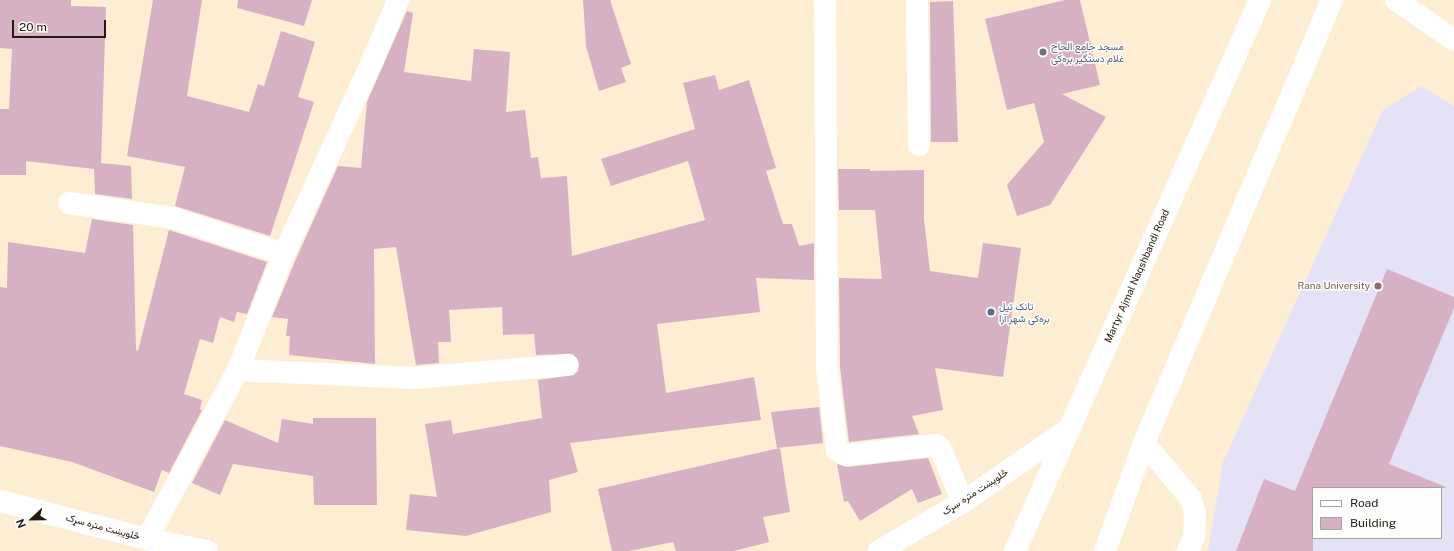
<!DOCTYPE html>
<meta charset="utf-8">
<style>
body{margin:0}
#map{position:relative;width:1454px;height:551px;overflow:hidden;background:#fdedd2;font-family:"Public Sans",Vazirmatn,sans-serif}
div>[style]{position:absolute}
[style*='--x']{left:calc(var(--x)*1px);top:calc(var(--y)*1px);width:calc(var(--w)*1px);rotate:calc(var(--a)*1deg)}
.education>*{inset:0;background:#e5e2f8}
.building>*{inset:0;background:#d5b1c3}
.minor>*{height:22px;margin:-11px;padding:0 11px;transform-origin:11px;border-radius:11px;background:#fff}
.highway>*{height:22px;margin:-11px;padding:0 11px;transform-origin:11px;border-radius:11px;background:#fff}
.dots>*{width:11px;height:11px;translate:-50% -50%;box-sizing:border-box;border:2px solid #fdfdfd;border-radius:50%}
span{translate:-50% -50%;white-space:nowrap;text-align:center;line-height:1.15;-webkit-text-stroke:3px #fdfdfd;paint-order:stroke}
.worship-label{font-size:10px;color:#5b616d}
.left{translate:0 -50%;text-align:left}
.street-label{font-size:10px;color:#221b0e}
.education-label{font-size:10px;color:#785e54}
.right{translate:-100% -50%;text-align:right}
.service-label{font-size:10px;color:#4e5e75}
.legend{position:absolute;left:1312px;top:487px;width:130px;height:52px;box-sizing:border-box;background:#fdfdfd;border:1px solid #a5a39d;margin:0;padding:5px 7px;list-style:none;font-size:12px;color:#221b0e}
.legend li{display:flex;align-items:center;gap:8px;height:20px}
.legend b{width:20px;border:1px solid #a5a39d}
.north{position:absolute;left:12px;top:499px;width:40px;height:40px;-webkit-text-stroke:3px #fdfdfd;paint-order:stroke;rotate:248deg;font-size:11px;font-weight:700;line-height:16px;text-align:center;color:#221b0e}
.north::after{content:'';display:block;margin:auto;width:14px;height:18px;background:#221b0e;clip-path:polygon(50% 0,100% 100%,50% 72%,0 100%)}
.scale{position:absolute;left:12px;top:20px;width:94px;height:18px;box-sizing:border-box;border:2px solid #221b0e;border-top:0;padding-left:5px;font-size:12px;line-height:14px;white-space:nowrap;color:#221b0e;-webkit-text-stroke:3px #fdfdfd;paint-order:stroke}
</style>
<div id="map">
<div class="education">
<i style="clip-path:polygon(evenodd,1421px 86px,1454px 106px,1454px 551px,1208px 551px,1223px 462px,1383px 110px,1421px 86px,1313px 488px,1441px 488px,1441px 538px,1313px 538px,1313px 488px)"></i>
</div>
<div class="building">
<i style="clip-path:polygon(0 0,71px 0,71px 6px,106px 7px,101px 163px,131px 166px,132px 199px,95px 194px,94px 169px,26px 161px,26px 175px,0 175px,0 109px,9px 109px,12px 49px,0 48px)"></i>
<i style="clip-path:polygon(153px 0,202px 0,187px 96px,249px 112px,258px 84px,264px 86px,281px 31px,315px 42px,298px 97px,314px 102px,270px 236px,175px 206px,185px 167px,127px 156px)"></i>
<i style="clip-path:polygon(238px 0,312px 0,304px 26px,237px 8px)"></i>
<i style="clip-path:polygon(583px 0,610px 0,631px 64px,621px 68px,626px 82px,599px 91px,586px 46px)"></i>
<i style="clip-path:polygon(1065px 0,1080px 0,1100px 85px,1062px 94px,1106px 117px,1050px 205px,1017px 216px,1007px 185px,1044px 142px,1034px 103px,1007px 110px,985px 19px)"></i>
<i style="clip-path:polygon(953px 1px,958px 142px,931px 142px,930px 2px)"></i>
<i style="clip-path:polygon(407px 11px,413px 13px,404px 72px,471px 81px,474px 49px,510px 52px,506px 112px,525px 110px,531px 158px,538px 157px,541px 178px,567px 176px,572px 256px,705px 220px,688px 161px,611px 186px,601px 159px,695px 129px,683px 83px,715px 75px,719px 90px,749px 80px,776px 168px,766px 171px,783px 224px,792px 224px,799px 246px,814px 243px,814px 280px,756px 278px,760px 312px,657px 324px,666px 393px,754px 377px,761px 420px,570px 443px,578px 472px,549px 480px,551px 512px,466px 536px,406px 530px,410px 494px,437px 497px,425px 424px,451px 420px,453px 434px,542px 418px,538px 380px,574px 375px,578px 371px,579px 364px,577px 358px,572px 354px,536px 355px,534px 334px,503px 335px,502px 307px,449px 310px,451px 342px,438px 342px,439px 363px,416px 365px,396px 247px,374px 249px,375px 364px,289px 355px,290px 336px,286px 336px,288px 319px,272px 317px,296px 259px,338px 166px,361px 168px,367px 102px)"></i>
<i style="clip-path:polygon(838px 169px,870px 169px,870px 171px,924px 170px,924px 220px,930px 271px,978px 278px,983px 243px,1021px 248px,1003px 377px,935px 368px,943px 410px,912px 416px,919px 434px,849px 442px,840px 367px,839px 278px,882px 279px,875px 210px,839px 210px)"></i>
<i style="clip-path:polygon(92px 219px,133px 225px,136px 350px,138px 351px,169px 230px,267px 262px,247px 314px,237px 312px,234px 322px,220px 317px,213px 343px,200px 339px,184px 394px,202px 400px,200px 409px,202px 410px,169px 473px,162px 470px,154px 492px,72px 462px,0 446px,0 287px,7px 288px,8px 242px,85px 253px)"></i>
<i style="clip-path:polygon(1387px 269px,1454px 297px,1454px 308px,1389px 464px,1446px 487px,1446px 488px,1313px 488px,1313px 551px,1236px 551px,1264px 479px,1295px 491px)"></i>
<i style="clip-path:polygon(819px 407px,823px 443px,777px 448px,771px 412px)"></i>
<i style="clip-path:polygon(313px 418px,376px 418px,377px 505px,314px 505px,313px 476px,233px 464px,220px 495px,192px 483px,225px 420px,278px 443px,282px 419px,313px 424px)"></i>
<i style="clip-path:polygon(780px 448px,790px 512px,763px 517px,769px 542px,734px 551px,676px 551px,673px 542px,629px 551px,612px 551px,598px 489px)"></i>
<i style="clip-path:polygon(928px 458px,942px 494px,918px 503px,912px 489px,860px 521px,848px 501px,844px 502px,837px 464px,847px 467px)"></i>
</div>
<div class="minor">
<i style="--x:917;--y:0;--w:145;--a:89.2"></i>
<i style="--x:1396;--y:0;--w:70;--a:34.6"></i>
<i style="--x:825;--y:1;--w:367;--a:89.7"></i>
<i style="--x:827;--y:368;--w:83;--a:83"></i>
<i style="--x:837;--y:450;--w:10;--a:29"></i>
<i style="--x:846;--y:455;--w:91;--a:-6.3"></i>
<i style="--x:936;--y:445;--w:5;--a:37"></i>
<i style="--x:940;--y:448;--w:59;--a:66.9"></i>
<i style="--x:69;--y:203;--w:105;--a:8.2"></i>
<i style="--x:173;--y:218;--w:117;--a:18"></i>
<i style="--x:238;--y:370;--w:176;--a:2.6"></i>
<i style="--x:414;--y:378;--w:154;--a:-4.9"></i>
<i style="--x:1144;--y:443;--w:73;--a:50"></i>
<i style="--x:1191;--y:499;--w:16;--a:75"></i>
<i style="--x:1195;--y:514;--w:23;--a:92"></i>
<i style="--x:1194;--y:537;--w:15;--a:113"></i>
<i style="--x:0;--y:501;--w:152;--a:14.5"></i>
<i style="--x:147;--y:539;--w:61;--a:11.3"></i>
<i style="--x:147;--y:539;--w:192;--a:-61.7"></i>
<i style="--x:238;--y:370;--w:125;--a:-68.4"></i>
<i style="--x:284;--y:254;--w:211;--a:-65.4"></i>
<i style="--x:372;--y:62;--w:67;--a:-67.2"></i>
<i style="--x:879;--y:551;--w:97;--a:-30.3"></i>
<i style="--x:963;--y:502;--w:129;--a:-34.6"></i>
</div>
<div class="highway">
<i style="--x:1015;--y:551;--w:603;--a:-66.03"></i>
<i style="--x:1105;--y:551;--w:115;--a:-70.1"></i>
<i style="--x:1144;--y:443;--w:481;--a:-67"></i>
</div>
<div class="dots">
<i style="left:1043px;top:52px;background:#6b7280"></i>
<i style="left:1378px;top:286px;background:#8d6e63"></i>
<i style="left:991px;top:312px;background:#5c6f8a"></i>
</div>
<div class="worship-label">
<span class="left" style="left:1051px;top:52px">مسجد جامع الحاج<br>غلام دستگیر بره‌کی</span>
</div>
<div class="street-label">
<span style="left:1137px;top:276px;rotate:-66deg">Martyr Ajmal Naqshbandi Road</span>
<span style="left:975px;top:492px;rotate:-33deg">څلویښت متره سړک</span>
<span style="left:103px;top:527px;rotate:15deg">څلویښت متره سړک</span>
</div>
<div class="education-label">
<span class="right" style="left:1370px;top:286px">Rana University</span>
</div>
<div class="service-label">
<span class="left" style="left:999px;top:312px">تانک تیل<br>بره‌کی شهر آرا</span>
</div>
<ul class="legend">
<li><b style="height:5px;background:#fff"></b>Road</li>
<li><b style="height:11px;background:#d5b1c3"></b>Building</li>
</ul>
<div class="north">N</div>
<div class="scale">20 m</div>
</div>
